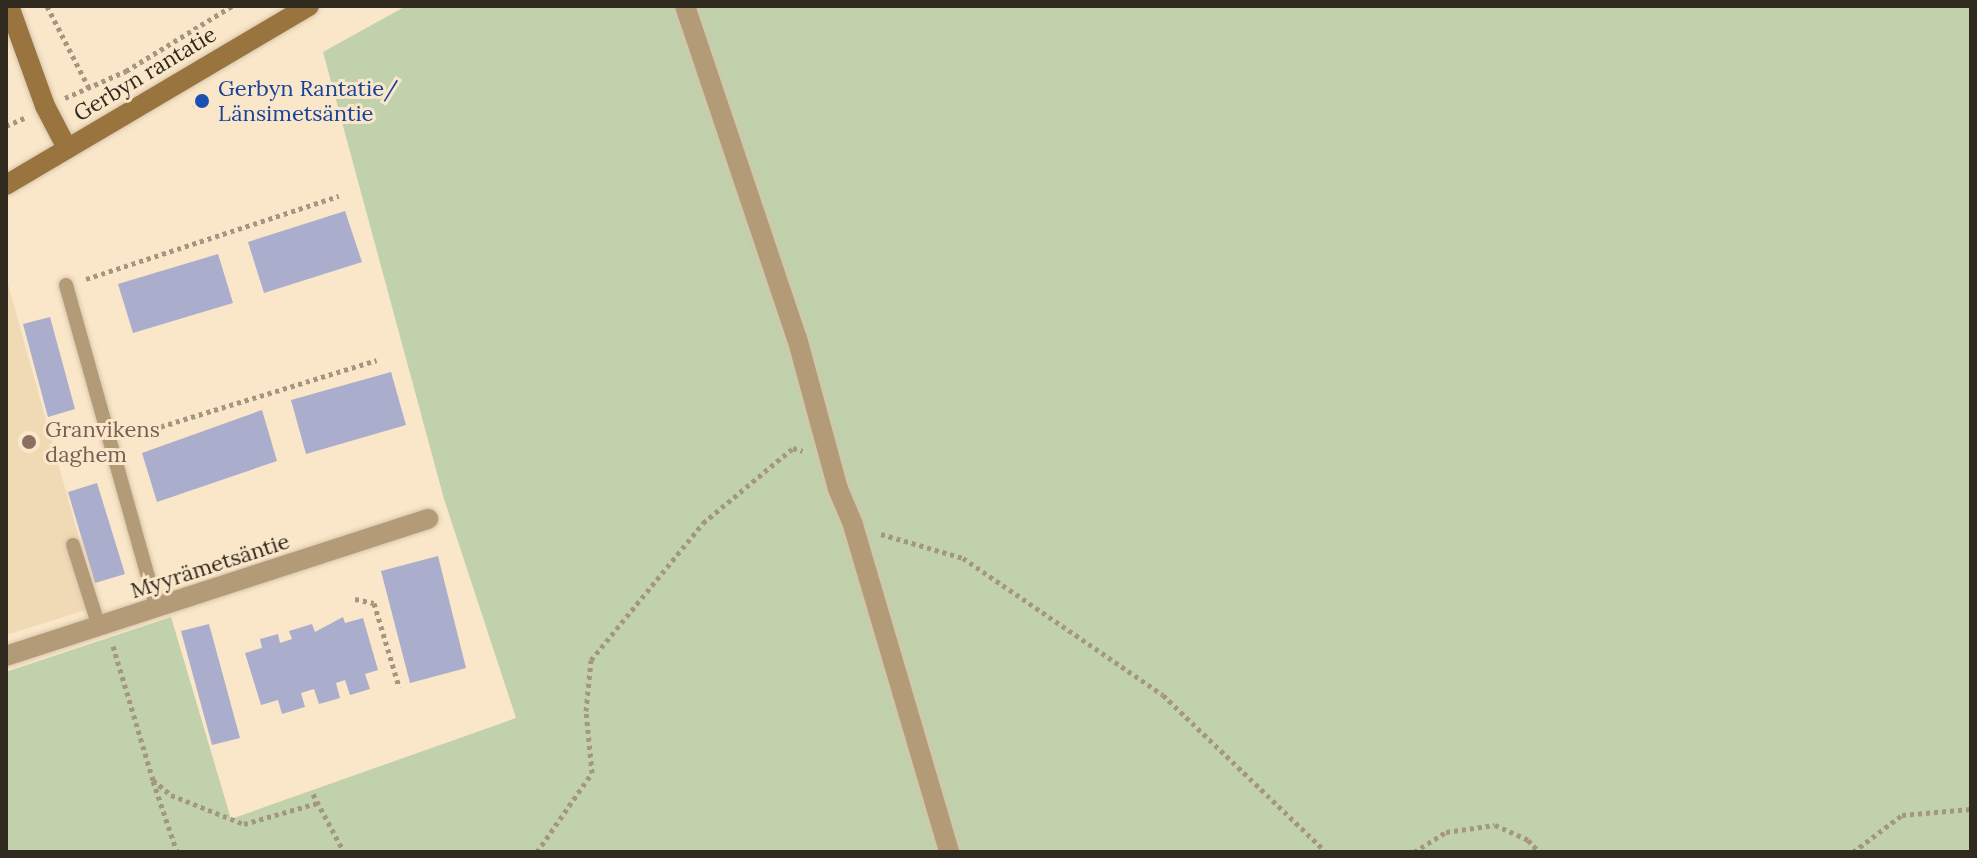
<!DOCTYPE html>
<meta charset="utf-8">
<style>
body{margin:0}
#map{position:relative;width:1977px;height:858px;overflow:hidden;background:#fae7ca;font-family:Lora,serif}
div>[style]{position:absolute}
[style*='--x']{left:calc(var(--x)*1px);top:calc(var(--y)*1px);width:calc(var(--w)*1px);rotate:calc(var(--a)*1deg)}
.built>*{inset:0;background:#f0dab6}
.green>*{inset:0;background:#c0d1ac}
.building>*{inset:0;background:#aaadcb}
.path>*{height:5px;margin-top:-2.5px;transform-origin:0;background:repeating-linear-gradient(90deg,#a49680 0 4px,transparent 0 8px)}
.roads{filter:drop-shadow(0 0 2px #d6c5ab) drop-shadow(0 0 2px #d6c5ab)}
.lane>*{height:14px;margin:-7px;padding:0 7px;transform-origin:7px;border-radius:7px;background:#b49b78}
.street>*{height:20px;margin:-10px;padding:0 10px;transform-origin:10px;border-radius:10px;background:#b49b78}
.secondary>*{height:20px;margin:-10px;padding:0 10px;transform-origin:10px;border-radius:10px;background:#99743e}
.dots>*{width:22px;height:22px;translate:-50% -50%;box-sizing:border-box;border:4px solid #fae7ca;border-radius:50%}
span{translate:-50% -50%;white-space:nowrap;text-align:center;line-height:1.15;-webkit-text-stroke:6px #fae7ca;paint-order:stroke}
.street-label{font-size:22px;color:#312a1f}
.transit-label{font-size:22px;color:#164399}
.left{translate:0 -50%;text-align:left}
.education-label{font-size:22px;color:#785e54}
.frame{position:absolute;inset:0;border:8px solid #312a1f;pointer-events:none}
</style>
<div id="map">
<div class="built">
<i style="clip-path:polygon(6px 277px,98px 606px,6px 635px)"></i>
</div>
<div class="green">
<i style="clip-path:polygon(406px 6px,1971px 6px,1971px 852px,6px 852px,6px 672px,171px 617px,231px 819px,516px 718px,444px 499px,323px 52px)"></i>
</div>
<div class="building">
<i style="clip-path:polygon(345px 211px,362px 262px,264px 293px,248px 242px)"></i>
<i style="clip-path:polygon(218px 254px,233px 303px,133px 333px,118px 284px)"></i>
<i style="clip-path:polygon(50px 317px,75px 409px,48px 417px,23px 324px)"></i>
<i style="clip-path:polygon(391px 372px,406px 425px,306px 454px,291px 400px)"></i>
<i style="clip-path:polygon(262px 410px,277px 461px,157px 502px,142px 453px)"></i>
<i style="clip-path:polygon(97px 483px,125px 574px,95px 583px,68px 492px)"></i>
<i style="clip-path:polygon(438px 556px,466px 668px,410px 683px,381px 571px)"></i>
<i style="clip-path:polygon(343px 617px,345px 623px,363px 618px,378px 670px,365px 674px,370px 689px,350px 695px,345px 680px,336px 683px,340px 698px,319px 704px,314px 689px,301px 693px,305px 707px,282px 714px,278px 700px,261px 705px,245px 653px,262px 648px,260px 639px,278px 634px,280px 643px,292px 639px,289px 631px,312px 624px,315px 632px)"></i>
<i style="clip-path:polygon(209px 624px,240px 738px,212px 745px,181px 631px)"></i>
</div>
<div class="path">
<i style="--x:47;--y:6;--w:92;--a:62.9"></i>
<i style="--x:65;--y:98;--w:67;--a:-23.9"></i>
<i style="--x:126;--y:71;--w:124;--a:-31.5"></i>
<i style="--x:193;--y:107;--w:22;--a:-34"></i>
<i style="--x:6;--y:126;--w:20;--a:-24"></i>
<i style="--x:86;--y:279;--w:266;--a:-18.2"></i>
<i style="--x:130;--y:436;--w:258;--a:-17.1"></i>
<i style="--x:881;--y:534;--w:85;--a:16.3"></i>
<i style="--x:963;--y:558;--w:242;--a:34.4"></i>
<i style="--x:1163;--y:695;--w:226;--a:43.9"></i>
<i style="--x:355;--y:599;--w:19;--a:12"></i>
<i style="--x:374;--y:603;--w:88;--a:73.4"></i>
<i style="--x:113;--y:646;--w:140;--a:73.4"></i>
<i style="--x:153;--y:780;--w:23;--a:40"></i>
<i style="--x:171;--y:795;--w:79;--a:21.7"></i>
<i style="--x:244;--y:824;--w:76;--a:-16"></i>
<i style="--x:153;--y:781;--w:75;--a:71.3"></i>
<i style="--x:313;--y:794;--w:66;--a:61.9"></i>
<i style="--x:537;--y:852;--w:96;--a:-55.2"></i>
<i style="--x:592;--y:773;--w:62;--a:-95.5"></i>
<i style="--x:586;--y:711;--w:51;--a:-84.4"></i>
<i style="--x:591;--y:660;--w:177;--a:-50.7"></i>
<i style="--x:703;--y:523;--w:117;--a:-39.8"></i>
<i style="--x:793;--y:448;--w:10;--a:17"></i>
<i style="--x:1414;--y:852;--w:38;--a:-32"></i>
<i style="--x:1446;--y:832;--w:49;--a:-8.1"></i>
<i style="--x:1495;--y:825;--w:36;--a:24"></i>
<i style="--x:1528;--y:840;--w:16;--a:47"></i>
<i style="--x:1853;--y:852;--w:61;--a:-37.1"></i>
<i style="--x:1902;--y:815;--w:69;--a:-5"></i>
</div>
<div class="roads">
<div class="lane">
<i style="--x:66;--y:285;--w:337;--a:74.3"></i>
<i style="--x:73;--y:545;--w:86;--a:72.4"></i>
</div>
<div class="street">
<i style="--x:685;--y:6;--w:350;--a:71.4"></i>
<i style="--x:797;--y:338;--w:156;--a:74.8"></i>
<i style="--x:838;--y:489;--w:39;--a:67"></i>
<i style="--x:853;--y:525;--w:341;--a:73.6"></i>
<i style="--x:6;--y:656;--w:444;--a:-18"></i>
</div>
<div class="secondary">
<i style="--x:9;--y:6;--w:106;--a:70.2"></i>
<i style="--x:45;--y:106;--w:47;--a:62.4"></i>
<i style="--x:6;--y:185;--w:352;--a:-30.6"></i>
</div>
</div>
<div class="dots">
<i style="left:202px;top:101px;background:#1a4fb4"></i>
<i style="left:29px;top:442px;background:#8d6e63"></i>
</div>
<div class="street-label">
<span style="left:145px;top:74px;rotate:-31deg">Gerbyn rantatie</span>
<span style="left:210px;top:566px;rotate:-18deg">Myyrämetsäntie</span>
</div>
<div class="transit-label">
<span class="left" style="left:218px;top:101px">Gerbyn Rantatie/<br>Länsimetsäntie</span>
</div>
<div class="education-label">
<span class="left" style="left:45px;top:442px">Granvikens<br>daghem</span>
</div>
<div class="frame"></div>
</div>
